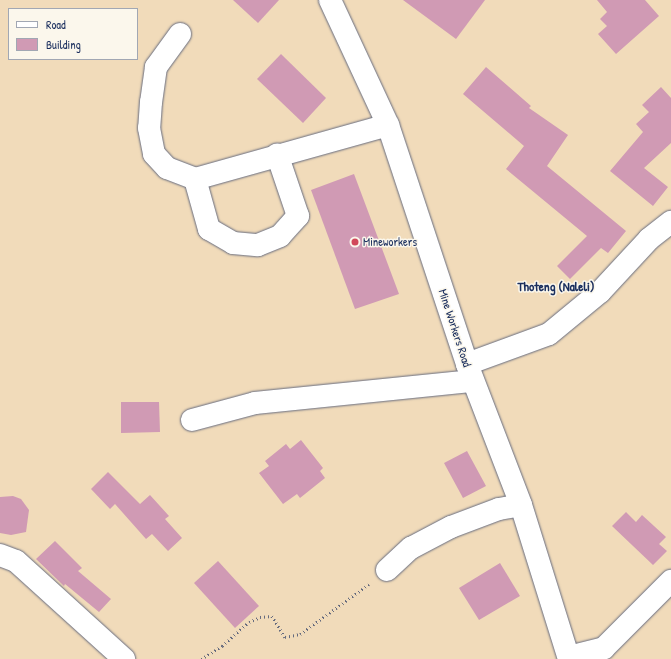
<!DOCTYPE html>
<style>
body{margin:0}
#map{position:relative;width:671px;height:659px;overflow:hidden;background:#f1dbba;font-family:"Patrick Hand",sans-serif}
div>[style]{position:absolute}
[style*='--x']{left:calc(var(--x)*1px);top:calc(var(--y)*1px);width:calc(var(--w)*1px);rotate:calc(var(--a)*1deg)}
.building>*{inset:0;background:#d09ab4}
.path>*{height:2.5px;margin-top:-1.25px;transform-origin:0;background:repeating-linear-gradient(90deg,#666b7e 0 1px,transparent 0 4px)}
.roads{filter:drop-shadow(0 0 1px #666b7e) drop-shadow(0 0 1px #666b7e)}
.minor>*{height:22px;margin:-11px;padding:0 11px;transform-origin:11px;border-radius:11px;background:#fff}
.dots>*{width:11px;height:11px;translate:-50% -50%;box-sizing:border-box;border:2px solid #fbf7ec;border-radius:50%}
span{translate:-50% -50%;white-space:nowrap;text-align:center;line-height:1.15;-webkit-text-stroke:3px #fbf7ec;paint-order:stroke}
.poi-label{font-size:12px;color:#1b2f5e}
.left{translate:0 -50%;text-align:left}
.street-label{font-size:12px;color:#1b2f5e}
.neighbourhood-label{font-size:13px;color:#1b2f5e;font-weight:700}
.legend{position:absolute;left:8px;top:8px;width:130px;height:52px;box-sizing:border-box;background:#fbf7ec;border:1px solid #a1a7b3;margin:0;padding:5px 7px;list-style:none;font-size:12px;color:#1b2f5e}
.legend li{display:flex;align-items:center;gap:8px;height:20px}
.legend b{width:20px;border:1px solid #a1a7b3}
</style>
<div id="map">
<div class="building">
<i style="clip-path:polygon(233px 0,279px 0,258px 23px)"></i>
<i style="clip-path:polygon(403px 0,485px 0,456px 39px)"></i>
<i style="clip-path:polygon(597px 0,645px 0,659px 16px,616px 54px,598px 34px,607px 26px,600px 19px,607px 12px)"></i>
<i style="clip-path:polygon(281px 54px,326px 98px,303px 123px,257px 79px)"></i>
<i style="clip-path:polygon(486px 67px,531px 106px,529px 108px,568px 135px,547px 166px,626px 231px,608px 253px,601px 248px,570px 279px,557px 266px,587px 236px,506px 169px,524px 146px,463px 94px)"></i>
<i style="clip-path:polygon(661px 87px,671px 98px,671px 143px,644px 168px,668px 187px,653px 206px,610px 171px,643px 132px,636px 124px,649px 112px,642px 105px)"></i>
<i style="clip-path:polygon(354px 174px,399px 294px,355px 309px,311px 190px)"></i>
<i style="clip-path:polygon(121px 402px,159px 402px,160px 432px,121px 433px)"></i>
<i style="clip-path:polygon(301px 440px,323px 468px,320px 471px,325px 478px,300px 498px,297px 494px,283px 504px,259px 473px,269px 466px,265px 461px,286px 444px,290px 449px)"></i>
<i style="clip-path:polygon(467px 451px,486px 486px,463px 498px,444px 463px)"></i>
<i style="clip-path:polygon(108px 472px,140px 504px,150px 495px,169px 516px,165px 519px,182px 538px,168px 551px,152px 534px,146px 539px,115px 504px,110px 509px,91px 489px)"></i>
<i style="clip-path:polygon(13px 496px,21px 499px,29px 510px,26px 532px,11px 535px,0 533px,0 497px)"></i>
<i style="clip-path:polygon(626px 512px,636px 522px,642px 515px,666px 537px,659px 544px,667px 551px,653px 565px,612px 526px)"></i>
<i style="clip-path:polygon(55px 541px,82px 568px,78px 571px,111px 599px,99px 612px,65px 584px,64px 586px,36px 559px)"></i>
<i style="clip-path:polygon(218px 561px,259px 606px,235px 628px,194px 583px)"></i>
<i style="clip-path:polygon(500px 563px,520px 596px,479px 620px,459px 588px)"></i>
</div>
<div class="path">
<i style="--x:201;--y:659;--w:25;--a:-32"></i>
<i style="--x:222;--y:646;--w:36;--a:-42"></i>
<i style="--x:249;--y:622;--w:12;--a:-24"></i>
<i style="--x:260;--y:617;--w:12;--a:-5"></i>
<i style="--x:272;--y:616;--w:25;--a:58"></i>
<i style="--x:285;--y:637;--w:15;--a:-11"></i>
<i style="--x:300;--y:634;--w:85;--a:-35.9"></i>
</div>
<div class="roads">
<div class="minor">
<i style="--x:330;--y:0;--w:138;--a:65.1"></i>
<i style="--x:388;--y:125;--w:252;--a:71.7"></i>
<i style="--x:467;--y:364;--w:151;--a:69"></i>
<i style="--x:521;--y:505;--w:161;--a:72.7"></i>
<i style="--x:180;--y:34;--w:41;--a:126"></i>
<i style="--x:156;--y:67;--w:35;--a:98"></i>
<i style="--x:151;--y:102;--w:26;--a:94"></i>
<i style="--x:149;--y:128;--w:26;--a:79"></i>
<i style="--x:154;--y:154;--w:19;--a:47"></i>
<i style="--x:167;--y:168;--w:30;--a:21"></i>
<i style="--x:195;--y:179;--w:200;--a:-15.6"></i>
<i style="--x:195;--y:179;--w:52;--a:74.4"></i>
<i style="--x:209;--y:229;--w:28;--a:30"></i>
<i style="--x:233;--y:243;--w:25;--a:5"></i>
<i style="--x:258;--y:245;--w:24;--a:-22"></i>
<i style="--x:280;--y:236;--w:27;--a:-48"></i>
<i style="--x:298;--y:216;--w:65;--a:-108.7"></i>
<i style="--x:467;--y:364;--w:87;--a:-20.1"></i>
<i style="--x:549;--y:334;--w:66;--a:-39.5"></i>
<i style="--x:600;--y:292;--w:72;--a:-47.2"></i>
<i style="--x:649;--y:239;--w:28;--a:-38"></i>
<i style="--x:192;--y:420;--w:65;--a:-15.1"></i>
<i style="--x:255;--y:403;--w:219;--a:-5.8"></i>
<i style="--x:0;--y:555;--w:17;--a:21"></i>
<i style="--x:16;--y:561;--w:146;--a:42.2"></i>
<i style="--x:387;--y:570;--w:33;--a:-43"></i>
<i style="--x:411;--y:548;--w:45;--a:-27.7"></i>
<i style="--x:451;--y:527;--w:51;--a:-20.6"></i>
<i style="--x:499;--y:509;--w:22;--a:-10"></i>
<i style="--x:569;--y:657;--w:36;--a:-14"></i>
<i style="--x:604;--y:648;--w:95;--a:-45"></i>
</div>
</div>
<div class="dots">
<i style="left:355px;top:242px;background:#d1495b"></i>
</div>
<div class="poi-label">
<span class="left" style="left:363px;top:242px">Mineworkers</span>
</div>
<div class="street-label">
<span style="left:455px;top:328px;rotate:72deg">Mine Workers Road</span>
</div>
<div class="neighbourhood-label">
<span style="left:556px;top:286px">Thoteng (Naleli)</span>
</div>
<ul class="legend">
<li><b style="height:5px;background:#fff"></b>Road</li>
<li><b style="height:11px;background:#d09ab4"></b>Building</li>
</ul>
</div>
